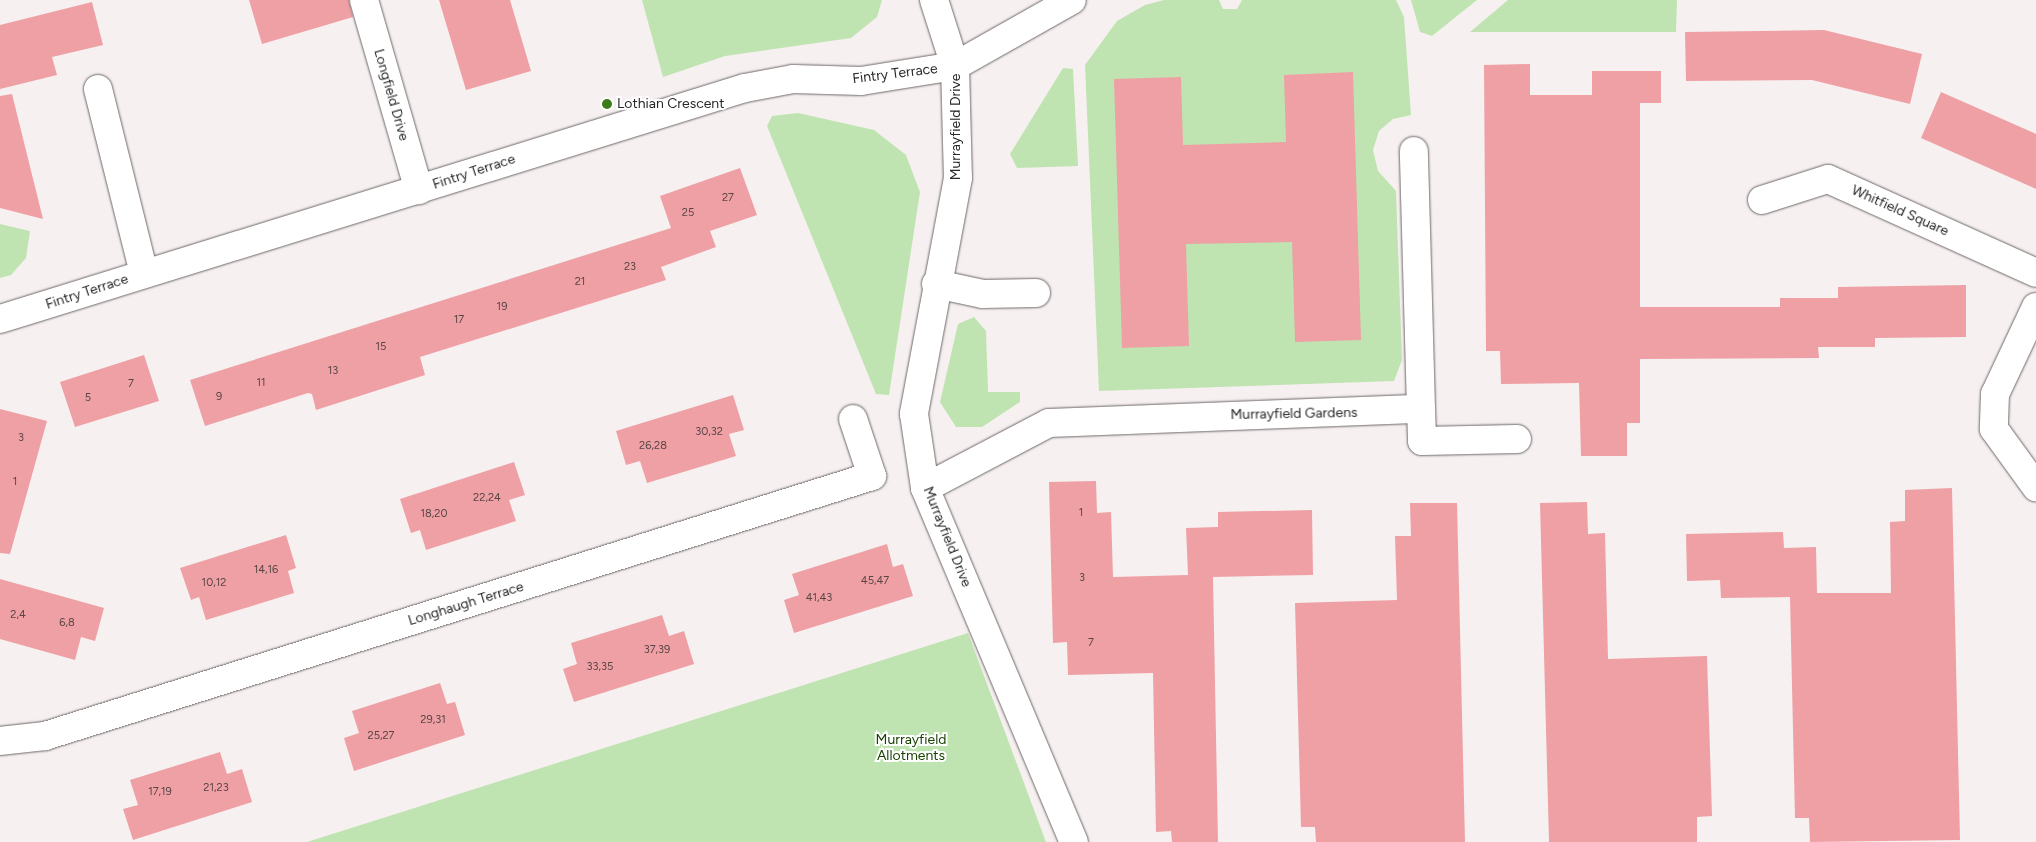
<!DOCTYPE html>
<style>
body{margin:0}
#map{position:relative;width:2036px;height:842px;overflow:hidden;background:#f7f0f0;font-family:Figtree,sans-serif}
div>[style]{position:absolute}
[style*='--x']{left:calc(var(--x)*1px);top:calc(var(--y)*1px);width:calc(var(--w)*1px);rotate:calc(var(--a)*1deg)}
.green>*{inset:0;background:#bfe4b1}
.building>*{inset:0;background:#eea0a4}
.roads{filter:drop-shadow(0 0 1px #6e6868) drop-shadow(0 0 1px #6e6868)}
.minor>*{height:28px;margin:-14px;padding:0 14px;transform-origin:14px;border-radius:14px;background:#fff}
.dots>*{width:14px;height:14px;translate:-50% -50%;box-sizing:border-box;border:2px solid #fff;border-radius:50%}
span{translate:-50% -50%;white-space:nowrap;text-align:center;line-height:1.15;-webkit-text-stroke:4px #fff;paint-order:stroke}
.number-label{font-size:11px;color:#5a4546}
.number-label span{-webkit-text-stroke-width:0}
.street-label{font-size:14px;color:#292727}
.poi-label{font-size:14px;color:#292727}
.left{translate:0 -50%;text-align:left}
.park-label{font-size:14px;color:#194102}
</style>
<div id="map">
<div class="green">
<i style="clip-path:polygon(642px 0,882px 0,877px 17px,851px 38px,725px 56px,663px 77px)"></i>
<i style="clip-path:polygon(1164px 0,1219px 0,1223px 9px,1237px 9px,1242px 0,1396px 0,1404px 17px,1411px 115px,1393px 119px,1379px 131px,1373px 150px,1378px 171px,1396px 191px,1402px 360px,1394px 381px,1099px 391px,1085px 65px,1117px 21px,1145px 5px)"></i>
<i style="clip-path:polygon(1411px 0,1477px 0,1432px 36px,1420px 32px)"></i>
<i style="clip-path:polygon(1508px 0,1677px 0,1676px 32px,1470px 32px)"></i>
<i style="clip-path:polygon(1063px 68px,1073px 69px,1078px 166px,1017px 168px,1010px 154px)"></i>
<i style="clip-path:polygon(798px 113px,874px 130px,906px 155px,920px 192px,889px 395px,876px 394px,767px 126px,772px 116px)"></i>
<i style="clip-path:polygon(0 224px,30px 231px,26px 258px,11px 275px,0 278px)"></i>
<i style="clip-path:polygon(974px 317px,986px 331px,988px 392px,1020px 392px,1020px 402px,982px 427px,956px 427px,940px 402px,958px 324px)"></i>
<i style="clip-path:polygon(968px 633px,1046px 842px,307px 842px)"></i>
</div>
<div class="building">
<i style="clip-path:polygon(249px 0,349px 0,353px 17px,262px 44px)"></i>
<i style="clip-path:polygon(439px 0,510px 0,531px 71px,466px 90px)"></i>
<i style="clip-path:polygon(92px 2px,103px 45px,52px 57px,57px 75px,0 89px,0 25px)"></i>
<i style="clip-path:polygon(1824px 30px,1922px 54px,1910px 104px,1812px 80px,1686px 81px,1685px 32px)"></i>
<i style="clip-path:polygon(1530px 64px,1530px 95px,1592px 95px,1592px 71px,1661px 71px,1661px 103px,1640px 103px,1640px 307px,1780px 307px,1780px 298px,1838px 298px,1838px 287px,1966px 285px,1966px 337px,1875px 338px,1875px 347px,1818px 347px,1819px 358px,1640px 359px,1640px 423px,1627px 423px,1627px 456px,1581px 456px,1579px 383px,1501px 384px,1500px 351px,1486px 351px,1484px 65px)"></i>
<i style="clip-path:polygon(1353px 72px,1361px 340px,1295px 342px,1292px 242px,1186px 244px,1189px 346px,1122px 348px,1114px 79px,1181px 77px,1183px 145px,1286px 142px,1284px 75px)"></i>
<i style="clip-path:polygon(1941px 92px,2036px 134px,2036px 189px,1921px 138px)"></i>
<i style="clip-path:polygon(12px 94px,43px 219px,0 208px,0 96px)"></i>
<i style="clip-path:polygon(740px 168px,757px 215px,710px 231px,716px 247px,661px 267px,666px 280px,420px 357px,425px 375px,316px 410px,312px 394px,308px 393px,205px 426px,190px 380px,671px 228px,660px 196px)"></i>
<i style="clip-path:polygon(144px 355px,159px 401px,75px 427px,60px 382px)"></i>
<i style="clip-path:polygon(733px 395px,744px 430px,729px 434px,736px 456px,647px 483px,640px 461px,626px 465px,616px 431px)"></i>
<i style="clip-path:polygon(0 409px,47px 421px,10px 554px,0 553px)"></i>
<i style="clip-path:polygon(514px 462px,525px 495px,509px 500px,516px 521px,426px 550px,420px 530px,411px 533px,400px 499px)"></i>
<i style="clip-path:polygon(1096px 481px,1097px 513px,1111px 512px,1113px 577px,1188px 575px,1186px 528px,1218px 527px,1218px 512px,1312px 510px,1313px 575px,1213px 577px,1218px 842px,1172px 842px,1171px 831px,1156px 832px,1153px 673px,1068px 675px,1067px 642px,1053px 643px,1049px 482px)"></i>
<i style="clip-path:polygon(1952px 488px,1960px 840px,1810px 842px,1809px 818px,1795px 818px,1790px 597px,1721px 598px,1720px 580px,1687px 581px,1686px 534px,1783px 532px,1784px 548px,1816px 547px,1817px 593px,1891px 593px,1890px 522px,1905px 521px,1905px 490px)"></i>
<i style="clip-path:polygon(1587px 502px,1588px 534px,1605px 533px,1608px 659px,1707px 656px,1712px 816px,1697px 817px,1697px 842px,1549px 842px,1540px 503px)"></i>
<i style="clip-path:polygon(1410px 503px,1457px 503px,1465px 842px,1316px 842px,1315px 827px,1301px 827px,1295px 603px,1397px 600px,1395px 536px,1411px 536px)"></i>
<i style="clip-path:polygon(286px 535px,296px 568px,288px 571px,294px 593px,206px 620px,199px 597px,191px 600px,180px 568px)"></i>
<i style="clip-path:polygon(887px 544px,893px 567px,903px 564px,913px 596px,794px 633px,784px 600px,799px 595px,792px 574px)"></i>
<i style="clip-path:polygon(0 579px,104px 608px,95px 641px,81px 637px,75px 660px,0 639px)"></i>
<i style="clip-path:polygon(662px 615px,669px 636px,684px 631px,694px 664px,574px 702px,563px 669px,577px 664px,571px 643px)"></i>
<i style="clip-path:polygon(440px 683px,447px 704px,455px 702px,465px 735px,354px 771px,344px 738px,359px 733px,352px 711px)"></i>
<i style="clip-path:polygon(220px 752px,227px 774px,242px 769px,252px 802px,133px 840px,123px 809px,138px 805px,130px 780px)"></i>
</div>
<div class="roads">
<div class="minor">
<i style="--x:364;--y:0;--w:198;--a:73.9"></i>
<i style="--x:934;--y:0;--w:69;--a:72.3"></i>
<i style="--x:955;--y:66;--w:112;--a:88.5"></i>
<i style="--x:958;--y:178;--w:240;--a:100.6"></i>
<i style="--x:914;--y:414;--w:75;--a:81.5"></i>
<i style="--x:925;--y:488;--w:384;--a:67.2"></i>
<i style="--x:98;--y:89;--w:190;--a:76"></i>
<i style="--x:1762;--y:200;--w:69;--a:-17.7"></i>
<i style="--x:1828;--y:179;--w:228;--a:24.3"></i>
<i style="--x:936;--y:284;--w:48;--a:12"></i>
<i style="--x:983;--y:294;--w:53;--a:-1.1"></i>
<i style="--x:2036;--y:307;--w:96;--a:115.2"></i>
<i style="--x:1995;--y:394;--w:35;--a:92"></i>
<i style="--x:1994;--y:429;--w:72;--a:54.1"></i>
<i style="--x:0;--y:319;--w:780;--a:-17.23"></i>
<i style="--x:745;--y:88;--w:49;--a:-10.6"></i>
<i style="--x:793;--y:79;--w:68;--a:1.7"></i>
<i style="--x:861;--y:81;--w:95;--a:-9.1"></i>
<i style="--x:955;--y:66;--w:134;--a:-29.4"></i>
<i style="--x:1421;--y:409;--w:32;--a:88"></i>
<i style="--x:1422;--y:441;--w:95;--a:-1.2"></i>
<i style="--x:925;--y:488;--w:140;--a:-27.7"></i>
<i style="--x:1049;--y:423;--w:372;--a:-2.2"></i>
<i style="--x:1421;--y:409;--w:258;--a:-91.6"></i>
<i style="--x:0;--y:741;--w:45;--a:-6.3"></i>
<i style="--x:45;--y:736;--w:867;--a:-17.45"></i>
<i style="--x:872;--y:476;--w:60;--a:-108.4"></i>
</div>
</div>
<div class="dots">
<i style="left:607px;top:104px;background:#3d7c1a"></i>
</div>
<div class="number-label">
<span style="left:728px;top:198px">27</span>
<span style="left:688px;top:213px">25</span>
<span style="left:630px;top:267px">23</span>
<span style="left:580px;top:282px">21</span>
<span style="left:502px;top:307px">19</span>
<span style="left:459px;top:320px">17</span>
<span style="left:381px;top:347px">15</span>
<span style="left:333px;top:371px">13</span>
<span style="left:261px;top:383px">11</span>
<span style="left:131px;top:384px">7</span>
<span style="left:219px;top:397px">9</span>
<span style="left:88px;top:398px">5</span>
<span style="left:709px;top:432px">30,32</span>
<span style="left:21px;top:438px">3</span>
<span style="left:653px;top:446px">26,28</span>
<span style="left:15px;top:482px">1</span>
<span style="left:487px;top:498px">22,24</span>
<span style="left:1081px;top:513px">1</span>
<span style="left:434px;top:514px">18,20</span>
<span style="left:266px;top:570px">14,16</span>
<span style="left:1082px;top:578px">3</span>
<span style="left:875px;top:581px">45,47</span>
<span style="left:214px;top:583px">10,12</span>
<span style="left:819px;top:598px">41,43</span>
<span style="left:18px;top:615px">2,4</span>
<span style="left:67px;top:623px">6,8</span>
<span style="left:1091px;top:643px">7</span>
<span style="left:657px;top:650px">37,39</span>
<span style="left:600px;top:667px">33,35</span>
<span style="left:433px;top:720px">29,31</span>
<span style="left:381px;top:736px">25,27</span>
<span style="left:216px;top:788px">21,23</span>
<span style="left:160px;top:792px">17,19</span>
</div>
<div class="street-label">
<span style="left:895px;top:74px;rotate:-7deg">Fintry Terrace</span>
<span style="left:391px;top:95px;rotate:74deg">Longfield Drive</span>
<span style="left:956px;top:127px;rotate:-90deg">Murrayfield Drive</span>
<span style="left:474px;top:172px;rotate:-18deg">Fintry Terrace</span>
<span style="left:1900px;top:211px;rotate:24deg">Whitfield Square</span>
<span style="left:87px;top:292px;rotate:-18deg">Fintry Terrace</span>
<span style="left:1294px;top:414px;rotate:-1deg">Murrayfield Gardens</span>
<span style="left:947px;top:537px;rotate:68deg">Murrayfield Drive</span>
<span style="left:466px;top:604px;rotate:-17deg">Longhaugh Terrace</span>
</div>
<div class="poi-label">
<span class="left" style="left:617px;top:104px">Lothian Crescent</span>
</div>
<div class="park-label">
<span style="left:911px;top:748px">Murrayfield<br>Allotments</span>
</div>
</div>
